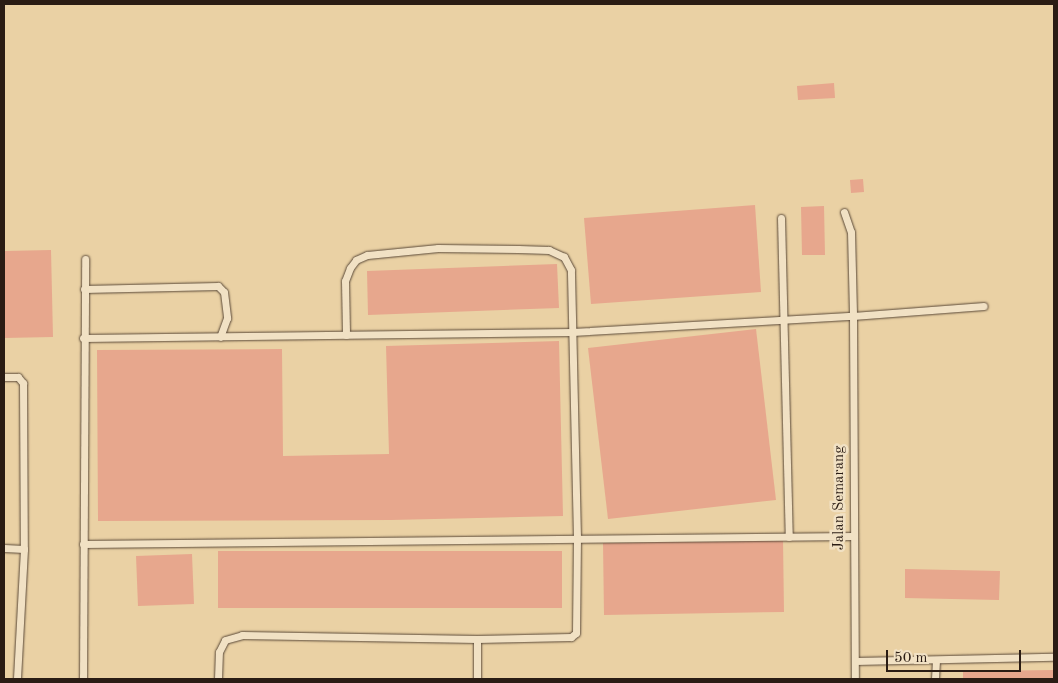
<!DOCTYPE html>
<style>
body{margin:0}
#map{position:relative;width:1058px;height:683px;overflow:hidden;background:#ead1a4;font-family:"Old Standard TT",serif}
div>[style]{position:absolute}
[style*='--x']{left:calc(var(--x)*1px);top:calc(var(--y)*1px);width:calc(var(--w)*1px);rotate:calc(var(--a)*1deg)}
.building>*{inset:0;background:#e7a78d}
.roads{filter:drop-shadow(0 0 1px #5a4938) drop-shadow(0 0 1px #5a4938)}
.service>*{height:7px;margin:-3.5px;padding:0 3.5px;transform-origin:3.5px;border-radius:3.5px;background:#f1e1c4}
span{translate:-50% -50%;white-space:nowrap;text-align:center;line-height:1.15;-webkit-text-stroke:5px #f1e1c4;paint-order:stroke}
.street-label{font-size:15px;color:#2a1c14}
.frame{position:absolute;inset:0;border:5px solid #2a1c14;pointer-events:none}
.scale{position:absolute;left:886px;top:650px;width:135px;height:22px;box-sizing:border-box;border:2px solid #2a1c14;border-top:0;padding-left:6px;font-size:15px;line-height:18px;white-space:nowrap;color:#2a1c14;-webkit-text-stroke:4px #f1e1c4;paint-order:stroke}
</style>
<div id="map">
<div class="building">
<i style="clip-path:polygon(834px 83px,835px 98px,798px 100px,797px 86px)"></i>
<i style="clip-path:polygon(863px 179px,864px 192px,851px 193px,850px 180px)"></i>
<i style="clip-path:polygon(755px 205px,761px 292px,591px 304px,584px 218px)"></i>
<i style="clip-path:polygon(824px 206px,825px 255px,802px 255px,801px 207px)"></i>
<i style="clip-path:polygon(51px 250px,53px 337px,4px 338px,4px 251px)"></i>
<i style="clip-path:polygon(557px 264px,559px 308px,368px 315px,367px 271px)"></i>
<i style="clip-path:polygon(756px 329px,776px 500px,608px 519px,588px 348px)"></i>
<i style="clip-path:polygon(559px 341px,563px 516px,391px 520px,98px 521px,97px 350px,282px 349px,283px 456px,389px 454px,386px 346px)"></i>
<i style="clip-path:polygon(783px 540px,784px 612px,604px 615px,603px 543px)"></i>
<i style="clip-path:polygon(218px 551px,562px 551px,562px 608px,218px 608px)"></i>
<i style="clip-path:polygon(192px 554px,194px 604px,138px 606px,136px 556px)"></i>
<i style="clip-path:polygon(905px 569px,1000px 571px,999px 600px,905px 598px)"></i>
<i style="clip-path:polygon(1054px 670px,1054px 679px,963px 679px,963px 671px)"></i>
</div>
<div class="roads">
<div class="service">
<i style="--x:844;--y:212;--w:21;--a:71"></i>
<i style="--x:851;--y:232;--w:84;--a:88.6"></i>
<i style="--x:853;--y:316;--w:363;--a:89.7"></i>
<i style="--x:781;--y:218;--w:319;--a:88.6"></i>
<i style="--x:84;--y:289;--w:134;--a:-1.3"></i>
<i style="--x:218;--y:286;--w:8;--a:45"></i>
<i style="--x:224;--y:292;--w:26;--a:83"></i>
<i style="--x:227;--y:318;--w:20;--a:110"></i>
<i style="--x:83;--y:338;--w:489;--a:-0.7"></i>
<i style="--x:572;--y:332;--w:281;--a:-3.3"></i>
<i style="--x:853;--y:316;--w:131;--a:-4.4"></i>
<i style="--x:4;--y:377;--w:14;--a:0"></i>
<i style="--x:18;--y:377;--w:8;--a:50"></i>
<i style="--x:23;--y:383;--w:166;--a:89.7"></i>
<i style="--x:24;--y:549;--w:130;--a:93.1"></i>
<i style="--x:83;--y:544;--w:770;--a:-0.6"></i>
<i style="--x:4;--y:548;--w:20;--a:3"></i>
<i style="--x:477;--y:639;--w:40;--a:90"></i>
<i style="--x:855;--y:661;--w:199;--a:-1.2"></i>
<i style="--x:83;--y:679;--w:420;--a:-89.7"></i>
<i style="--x:218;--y:679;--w:27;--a:-88"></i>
<i style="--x:219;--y:652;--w:13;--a:-63"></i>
<i style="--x:225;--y:640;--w:18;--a:-16"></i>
<i style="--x:242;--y:635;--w:235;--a:1"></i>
<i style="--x:477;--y:639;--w:94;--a:-1.2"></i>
<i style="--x:571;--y:637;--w:6;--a:-39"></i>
<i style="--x:576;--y:633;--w:95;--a:-89.4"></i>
<i style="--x:577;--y:538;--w:268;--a:-91.3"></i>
<i style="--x:571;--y:270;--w:15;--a:-118"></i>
<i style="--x:564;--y:257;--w:17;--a:-155"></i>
<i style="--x:549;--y:250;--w:31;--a:-178"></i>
<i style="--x:518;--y:249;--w:80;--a:-179.3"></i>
<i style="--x:438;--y:248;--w:71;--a:174.4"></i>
<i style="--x:367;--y:255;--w:12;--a:156"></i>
<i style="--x:356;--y:260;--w:10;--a:127"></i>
<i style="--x:350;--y:268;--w:14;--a:111"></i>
<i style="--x:345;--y:281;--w:54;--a:88.9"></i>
<i style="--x:935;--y:679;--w:19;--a:-87"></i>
</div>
</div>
<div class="street-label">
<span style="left:840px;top:498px;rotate:-90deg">Jalan Semarang</span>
</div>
<div class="frame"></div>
<div class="scale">50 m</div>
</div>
